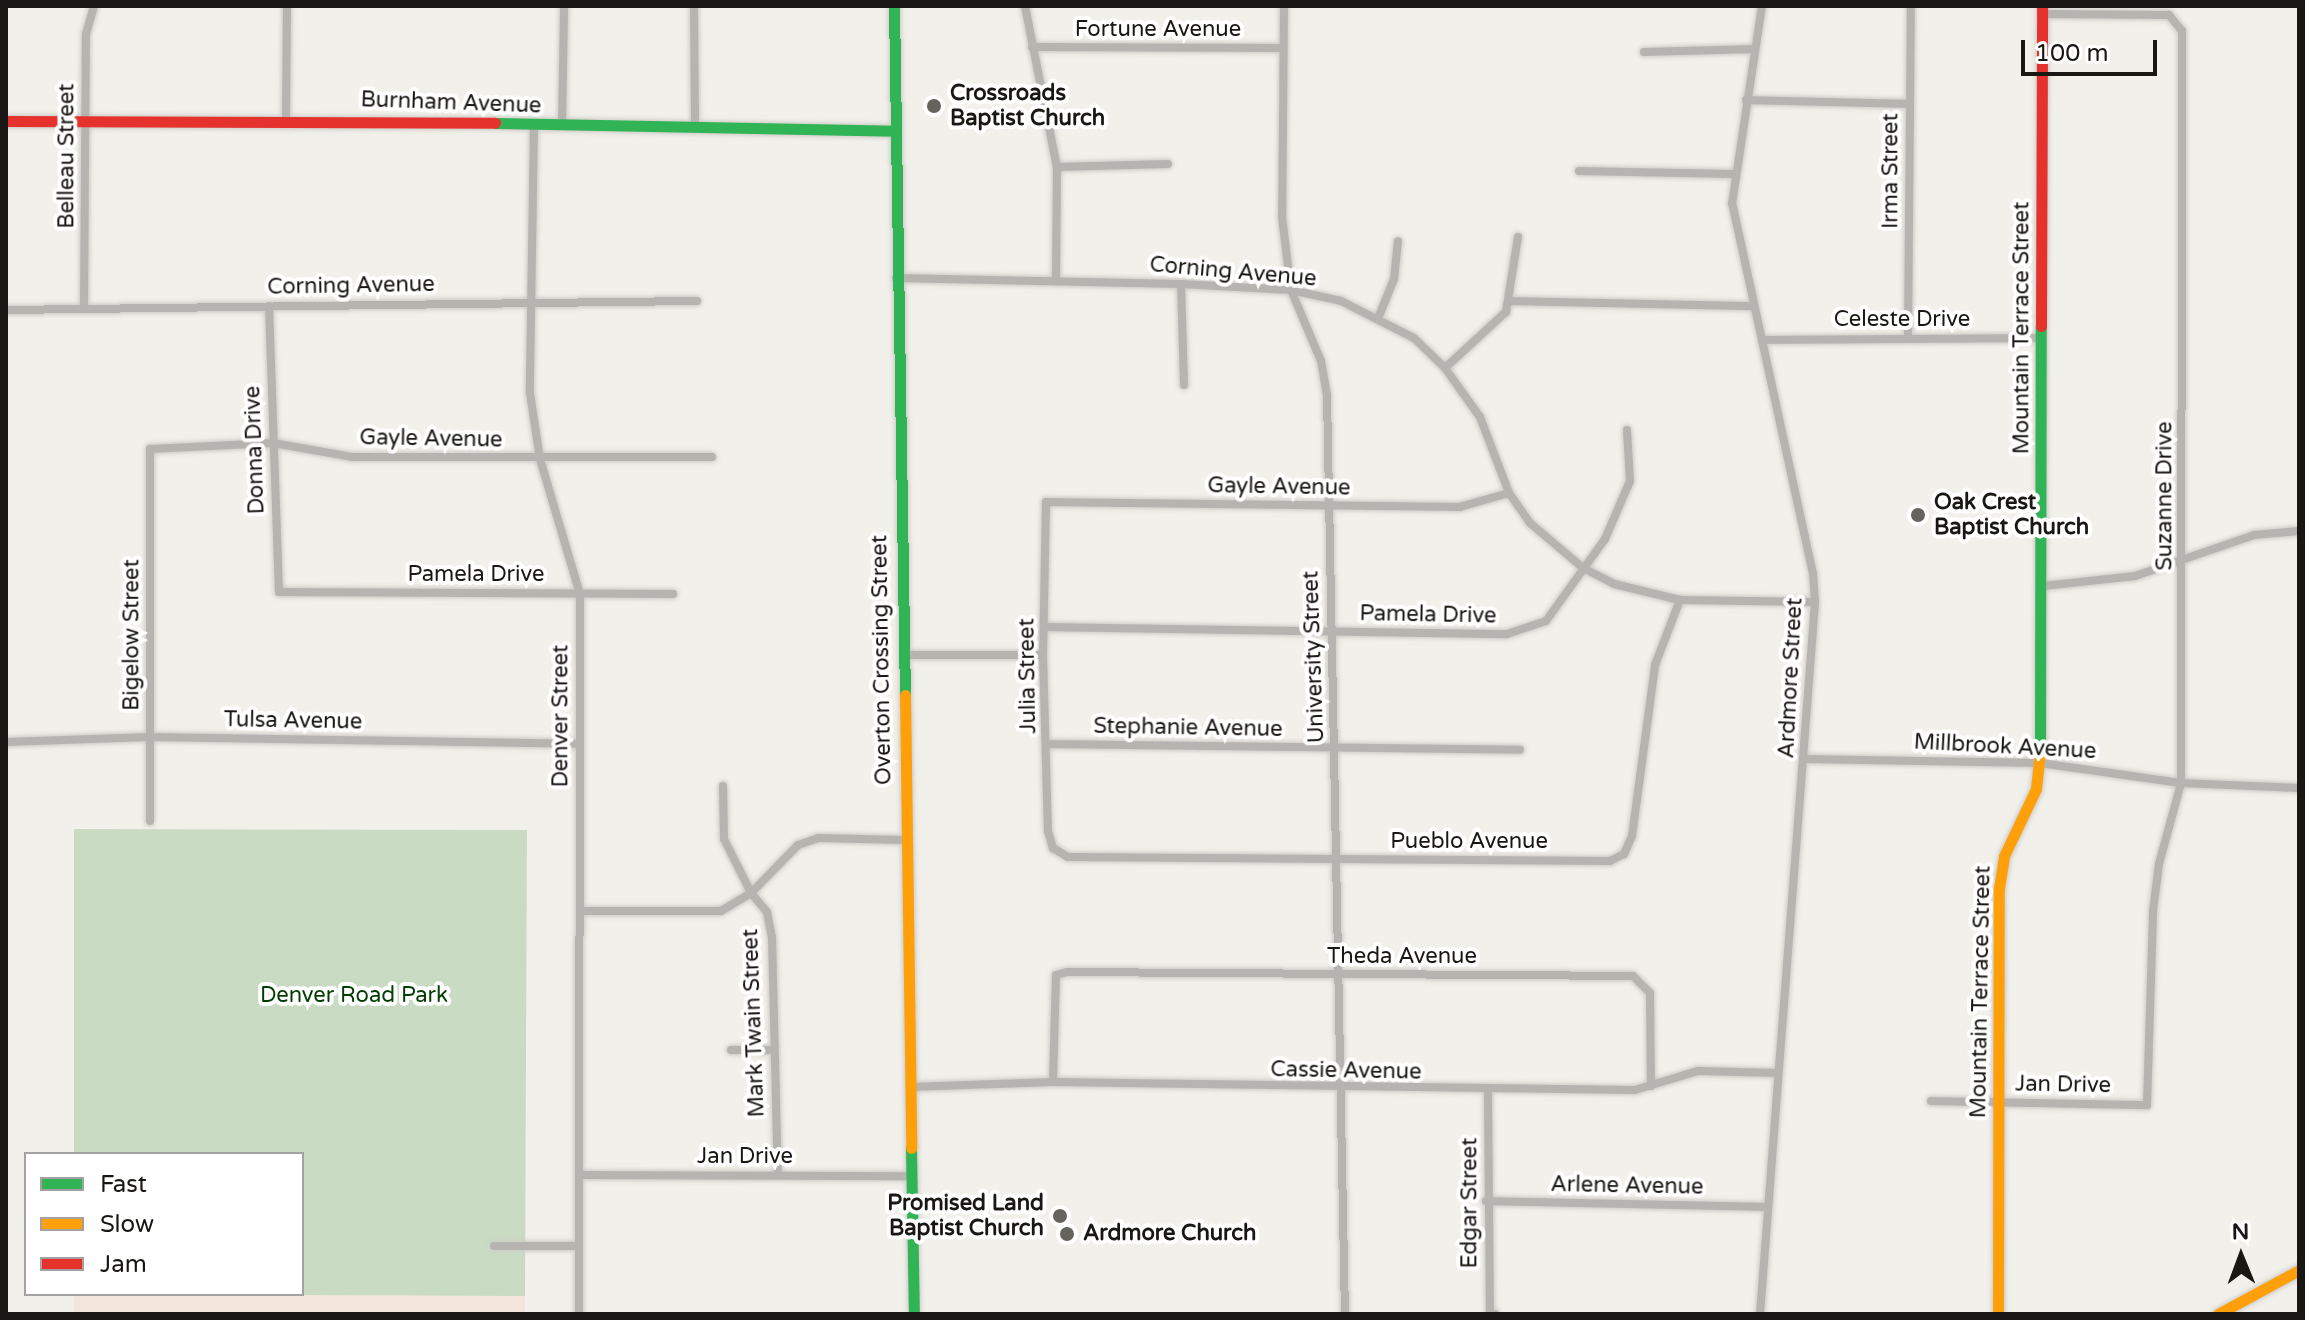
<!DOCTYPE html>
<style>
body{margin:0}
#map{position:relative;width:2305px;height:1320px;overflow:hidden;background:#f2f0ea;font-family:"Varela Round",sans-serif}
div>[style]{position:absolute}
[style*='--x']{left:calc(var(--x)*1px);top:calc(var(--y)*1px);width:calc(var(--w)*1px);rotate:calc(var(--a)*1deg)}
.education>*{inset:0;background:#f3e5dc}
.green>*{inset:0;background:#c9dcc3}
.roads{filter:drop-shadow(0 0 2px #ceccc8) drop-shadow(0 0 2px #ceccc8)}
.street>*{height:8px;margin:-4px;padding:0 4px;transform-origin:4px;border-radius:4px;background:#b6b4b1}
.fast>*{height:11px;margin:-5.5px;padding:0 5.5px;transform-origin:5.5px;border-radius:5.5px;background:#30b455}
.slow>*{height:11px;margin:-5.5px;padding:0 5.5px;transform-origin:5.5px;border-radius:5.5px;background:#ff9f0a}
.jam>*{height:11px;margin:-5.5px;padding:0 5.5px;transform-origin:5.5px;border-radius:5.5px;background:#e5322d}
.dots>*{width:22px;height:22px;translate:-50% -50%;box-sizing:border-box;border:4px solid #fff;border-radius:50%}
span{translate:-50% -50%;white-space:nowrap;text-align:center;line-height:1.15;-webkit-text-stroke:8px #fff;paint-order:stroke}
.street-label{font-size:22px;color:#181713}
.poi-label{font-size:22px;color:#181713;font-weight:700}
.left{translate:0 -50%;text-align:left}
.right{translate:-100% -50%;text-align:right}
.park-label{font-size:22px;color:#023d01}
.frame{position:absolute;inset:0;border:8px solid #181713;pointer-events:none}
.legend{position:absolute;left:24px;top:1152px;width:280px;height:144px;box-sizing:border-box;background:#fff;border:2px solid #a3a2a1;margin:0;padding:10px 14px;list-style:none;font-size:24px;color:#181713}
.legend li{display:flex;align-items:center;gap:16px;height:40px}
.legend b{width:40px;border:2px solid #a3a2a1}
.north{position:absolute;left:2201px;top:1216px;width:80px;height:80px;-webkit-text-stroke:6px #fff;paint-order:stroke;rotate:359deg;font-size:22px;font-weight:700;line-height:32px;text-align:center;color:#181713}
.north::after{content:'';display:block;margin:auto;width:28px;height:36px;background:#181713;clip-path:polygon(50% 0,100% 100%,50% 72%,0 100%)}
.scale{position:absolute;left:2021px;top:40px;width:136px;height:36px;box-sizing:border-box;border:4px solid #181713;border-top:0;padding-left:10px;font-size:24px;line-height:28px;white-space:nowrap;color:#181713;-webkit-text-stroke:6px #fff;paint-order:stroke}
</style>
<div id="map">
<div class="education">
<i style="clip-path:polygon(74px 1294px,525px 1296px,525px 1314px,74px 1314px)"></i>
</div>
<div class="green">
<i style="clip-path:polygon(74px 829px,527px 830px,525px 1296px,74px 1294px,302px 1294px,302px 1154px,74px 1154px)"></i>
</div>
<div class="roads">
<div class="street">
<i style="--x:694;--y:6;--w:121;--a:89.5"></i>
<i style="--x:1025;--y:6;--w:164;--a:78.8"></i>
<i style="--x:1057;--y:167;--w:114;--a:90.5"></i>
<i style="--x:1284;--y:6;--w:211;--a:90.5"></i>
<i style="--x:1282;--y:217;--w:74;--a:83"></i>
<i style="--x:1291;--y:290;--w:77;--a:67.1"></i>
<i style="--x:1321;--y:361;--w:35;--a:80"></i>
<i style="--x:1327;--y:395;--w:919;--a:88.88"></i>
<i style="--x:1032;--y:47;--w:251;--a:0.2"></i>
<i style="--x:1644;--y:52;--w:111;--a:-1.5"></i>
<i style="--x:1746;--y:100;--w:163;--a:1.4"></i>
<i style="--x:286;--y:119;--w:113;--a:-89.5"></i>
<i style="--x:534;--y:124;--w:269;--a:90.9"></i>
<i style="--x:530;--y:393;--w:67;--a:81.4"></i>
<i style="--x:540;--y:459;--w:141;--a:73.5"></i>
<i style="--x:580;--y:594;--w:720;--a:90.08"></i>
<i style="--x:562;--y:126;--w:120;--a:-89"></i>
<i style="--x:1057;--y:167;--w:111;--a:-1.5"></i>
<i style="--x:1579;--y:171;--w:154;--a:1.1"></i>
<i style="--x:896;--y:278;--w:285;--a:1.2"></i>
<i style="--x:1181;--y:284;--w:110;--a:3.1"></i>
<i style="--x:1291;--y:290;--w:51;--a:12.4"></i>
<i style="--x:1341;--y:301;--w:82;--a:26.9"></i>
<i style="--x:1414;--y:338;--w:43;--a:44.1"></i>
<i style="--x:1445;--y:368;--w:60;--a:54.5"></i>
<i style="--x:1480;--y:417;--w:81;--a:69.1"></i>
<i style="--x:1509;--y:493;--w:37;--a:55"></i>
<i style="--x:1530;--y:523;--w:70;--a:40.3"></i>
<i style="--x:1583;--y:568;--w:35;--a:27"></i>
<i style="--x:1614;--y:584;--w:68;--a:13.6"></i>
<i style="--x:1680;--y:600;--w:135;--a:0.8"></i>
<i style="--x:1181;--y:284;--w:101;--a:88.3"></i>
<i style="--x:1511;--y:301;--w:242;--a:1.2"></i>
<i style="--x:269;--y:306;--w:286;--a:88"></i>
<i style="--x:279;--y:592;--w:394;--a:0.3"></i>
<i style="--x:84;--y:308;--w:274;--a:-89.6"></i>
<i style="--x:86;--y:34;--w:29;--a:-74"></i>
<i style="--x:6;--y:310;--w:691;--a:-0.75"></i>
<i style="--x:1379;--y:316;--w:40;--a:-68"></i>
<i style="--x:1394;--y:279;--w:38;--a:-84"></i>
<i style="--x:1908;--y:337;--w:331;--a:-89.5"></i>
<i style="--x:1762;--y:340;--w:279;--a:-0.4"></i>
<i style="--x:1445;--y:368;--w:83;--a:-42.6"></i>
<i style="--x:1506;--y:312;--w:76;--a:-80.9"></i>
<i style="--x:1509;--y:493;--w:51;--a:164.1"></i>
<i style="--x:1460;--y:507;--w:414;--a:-179.3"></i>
<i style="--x:1046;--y:502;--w:153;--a:91.1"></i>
<i style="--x:1043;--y:655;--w:176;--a:88.4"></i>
<i style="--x:1048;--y:831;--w:18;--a:74"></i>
<i style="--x:1053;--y:848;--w:17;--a:31"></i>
<i style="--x:1068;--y:857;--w:542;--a:0.42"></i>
<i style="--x:1610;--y:861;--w:16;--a:-27"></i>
<i style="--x:1624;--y:854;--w:20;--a:-66"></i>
<i style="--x:1632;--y:836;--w:173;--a:-82.3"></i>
<i style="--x:1655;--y:665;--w:70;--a:-69"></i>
<i style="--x:2043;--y:586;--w:93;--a:-6.2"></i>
<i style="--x:2135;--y:576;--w:126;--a:-19"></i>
<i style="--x:2254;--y:535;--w:45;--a:-5.1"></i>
<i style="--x:1044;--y:627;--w:463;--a:0.9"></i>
<i style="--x:1507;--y:634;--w:41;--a:-18.4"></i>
<i style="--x:1546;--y:621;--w:101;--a:-54.3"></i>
<i style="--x:1605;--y:539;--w:63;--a:-66.7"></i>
<i style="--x:1630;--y:481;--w:51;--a:-93.4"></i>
<i style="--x:903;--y:655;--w:140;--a:0"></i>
<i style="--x:6;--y:742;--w:144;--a:-2"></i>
<i style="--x:150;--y:737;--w:429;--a:0.9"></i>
<i style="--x:1047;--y:744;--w:473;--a:0.7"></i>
<i style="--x:1804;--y:759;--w:236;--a:1"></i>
<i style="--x:2040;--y:763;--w:142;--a:8.1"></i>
<i style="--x:2181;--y:783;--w:118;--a:2.4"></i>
<i style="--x:723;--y:786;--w:53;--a:88.9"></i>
<i style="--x:724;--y:839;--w:60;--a:63.4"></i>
<i style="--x:751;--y:893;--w:25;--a:50"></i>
<i style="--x:767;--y:912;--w:25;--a:79"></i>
<i style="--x:772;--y:937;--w:238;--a:88.6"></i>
<i style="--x:150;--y:821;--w:372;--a:-90"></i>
<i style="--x:150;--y:449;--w:123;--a:-2.8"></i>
<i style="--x:273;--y:443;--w:80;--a:10"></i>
<i style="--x:352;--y:457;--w:360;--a:0"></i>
<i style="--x:580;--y:911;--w:141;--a:0"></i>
<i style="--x:721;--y:911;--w:35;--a:-31"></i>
<i style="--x:751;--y:893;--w:67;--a:-45.6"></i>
<i style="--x:798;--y:845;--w:21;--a:-19"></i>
<i style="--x:818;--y:838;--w:86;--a:1.3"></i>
<i style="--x:731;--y:1050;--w:41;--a:0"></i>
<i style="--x:1053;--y:1082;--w:107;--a:-88.4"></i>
<i style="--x:1056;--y:975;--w:11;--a:-15"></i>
<i style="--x:1067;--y:972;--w:566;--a:0.4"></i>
<i style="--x:1633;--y:976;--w:24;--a:45"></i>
<i style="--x:1650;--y:993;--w:93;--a:89.4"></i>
<i style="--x:910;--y:1087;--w:143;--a:-2"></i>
<i style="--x:1053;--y:1082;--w:582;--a:0.79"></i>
<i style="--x:1635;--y:1090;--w:66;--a:-16.8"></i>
<i style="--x:1698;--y:1071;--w:80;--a:1.4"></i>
<i style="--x:1488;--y:1092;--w:222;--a:89.5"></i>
<i style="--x:1490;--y:1314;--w:5;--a:0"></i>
<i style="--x:1931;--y:1101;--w:216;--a:1.1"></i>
<i style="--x:2147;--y:1105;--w:194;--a:-88.2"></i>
<i style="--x:2153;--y:911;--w:47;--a:-82.7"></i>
<i style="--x:2159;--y:864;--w:84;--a:-74.8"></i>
<i style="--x:2181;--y:783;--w:752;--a:-89.92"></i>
<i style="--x:2182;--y:31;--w:21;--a:-129"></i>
<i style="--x:2169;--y:15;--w:127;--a:-179.5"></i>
<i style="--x:579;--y:1175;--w:331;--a:0.2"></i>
<i style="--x:1486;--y:1201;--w:281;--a:1.2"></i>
<i style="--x:494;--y:1246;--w:85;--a:0"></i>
<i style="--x:1760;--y:1314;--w:714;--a:-85.58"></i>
<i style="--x:1815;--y:602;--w:28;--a:-94"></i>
<i style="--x:1813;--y:574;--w:379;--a:-102.3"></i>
<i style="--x:1732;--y:204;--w:200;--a:-81.4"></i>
</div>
<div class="fast">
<i style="--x:894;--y:6;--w:689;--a:89.09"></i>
<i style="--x:495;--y:123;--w:400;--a:1.1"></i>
<i style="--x:2040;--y:751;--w:425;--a:-89.9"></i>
<i style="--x:911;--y:1148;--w:166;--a:89"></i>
</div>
<div class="slow">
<i style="--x:905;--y:695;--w:453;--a:89.2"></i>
<i style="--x:1998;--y:1314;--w:426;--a:-89.9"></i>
<i style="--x:1999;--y:888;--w:32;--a:-81"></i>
<i style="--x:2004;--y:856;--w:74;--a:-64.5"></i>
<i style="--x:2036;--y:789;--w:38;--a:-84"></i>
<i style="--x:2218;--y:1314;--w:92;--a:-28.5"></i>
</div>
<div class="jam">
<i style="--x:6;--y:121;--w:489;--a:0.2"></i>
<i style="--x:2041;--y:326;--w:320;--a:-89.8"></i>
</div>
</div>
<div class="dots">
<i style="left:934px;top:106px;background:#64635e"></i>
<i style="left:1918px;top:515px;background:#64635e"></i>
<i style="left:1060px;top:1216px;background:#64635e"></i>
<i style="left:1067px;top:1234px;background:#64635e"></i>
</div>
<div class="street-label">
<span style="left:1158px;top:30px">Fortune Avenue</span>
<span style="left:451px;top:103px;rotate:2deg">Burnham Avenue</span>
<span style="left:67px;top:156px;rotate:-90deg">Belleau Street</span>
<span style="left:1891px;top:171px;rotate:-90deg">Irma Street</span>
<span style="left:1233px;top:272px;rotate:5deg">Corning Avenue</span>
<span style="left:351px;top:286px;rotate:-1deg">Corning Avenue</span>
<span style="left:1902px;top:320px">Celeste Drive</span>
<span style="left:2022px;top:328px;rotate:-90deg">Mountain Terrace Street</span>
<span style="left:431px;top:439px;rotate:1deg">Gayle Avenue</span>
<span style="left:255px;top:450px;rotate:-92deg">Donna Drive</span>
<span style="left:1279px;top:487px;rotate:1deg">Gayle Avenue</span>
<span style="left:2165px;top:496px;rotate:-90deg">Suzanne Drive</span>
<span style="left:476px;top:575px">Pamela Drive</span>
<span style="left:1428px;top:615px;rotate:1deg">Pamela Drive</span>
<span style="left:132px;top:635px;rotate:-90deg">Bigelow Street</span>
<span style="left:1314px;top:657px;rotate:-92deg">University Street</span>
<span style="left:882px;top:660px;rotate:-91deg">Overton Crossing Street</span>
<span style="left:1028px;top:676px;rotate:-91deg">Julia Street</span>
<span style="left:1791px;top:678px;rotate:-87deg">Ardmore Street</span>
<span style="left:561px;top:716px;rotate:-90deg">Denver Street</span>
<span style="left:293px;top:721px;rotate:1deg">Tulsa Avenue</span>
<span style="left:1188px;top:728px;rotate:1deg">Stephanie Avenue</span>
<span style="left:2005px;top:747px;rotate:3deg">Millbrook Avenue</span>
<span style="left:1469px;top:842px">Pueblo Avenue</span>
<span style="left:1402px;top:957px">Theda Avenue</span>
<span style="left:1981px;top:992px;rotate:-89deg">Mountain Terrace Street</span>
<span style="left:754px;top:1023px;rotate:-92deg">Mark Twain Street</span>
<span style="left:1346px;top:1071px;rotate:1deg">Cassie Avenue</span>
<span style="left:2063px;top:1085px;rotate:1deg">Jan Drive</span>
<span style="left:745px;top:1157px">Jan Drive</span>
<span style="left:1627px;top:1186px;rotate:1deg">Arlene Avenue</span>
<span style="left:1470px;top:1203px;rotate:-90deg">Edgar Street</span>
</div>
<div class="poi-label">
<span class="left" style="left:950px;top:106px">Crossroads<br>Baptist Church</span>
<span class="left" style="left:1934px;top:515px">Oak Crest<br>Baptist Church</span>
<span class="right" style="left:1044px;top:1216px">Promised Land<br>Baptist Church</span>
<span class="left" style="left:1083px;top:1234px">Ardmore Church</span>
</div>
<div class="park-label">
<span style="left:354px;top:996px">Denver Road Park</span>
</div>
<div class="frame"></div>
<ul class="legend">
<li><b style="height:10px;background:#30b455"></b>Fast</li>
<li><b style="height:10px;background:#ff9f0a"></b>Slow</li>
<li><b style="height:10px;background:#e5322d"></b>Jam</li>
</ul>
<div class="north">N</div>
<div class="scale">100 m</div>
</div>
